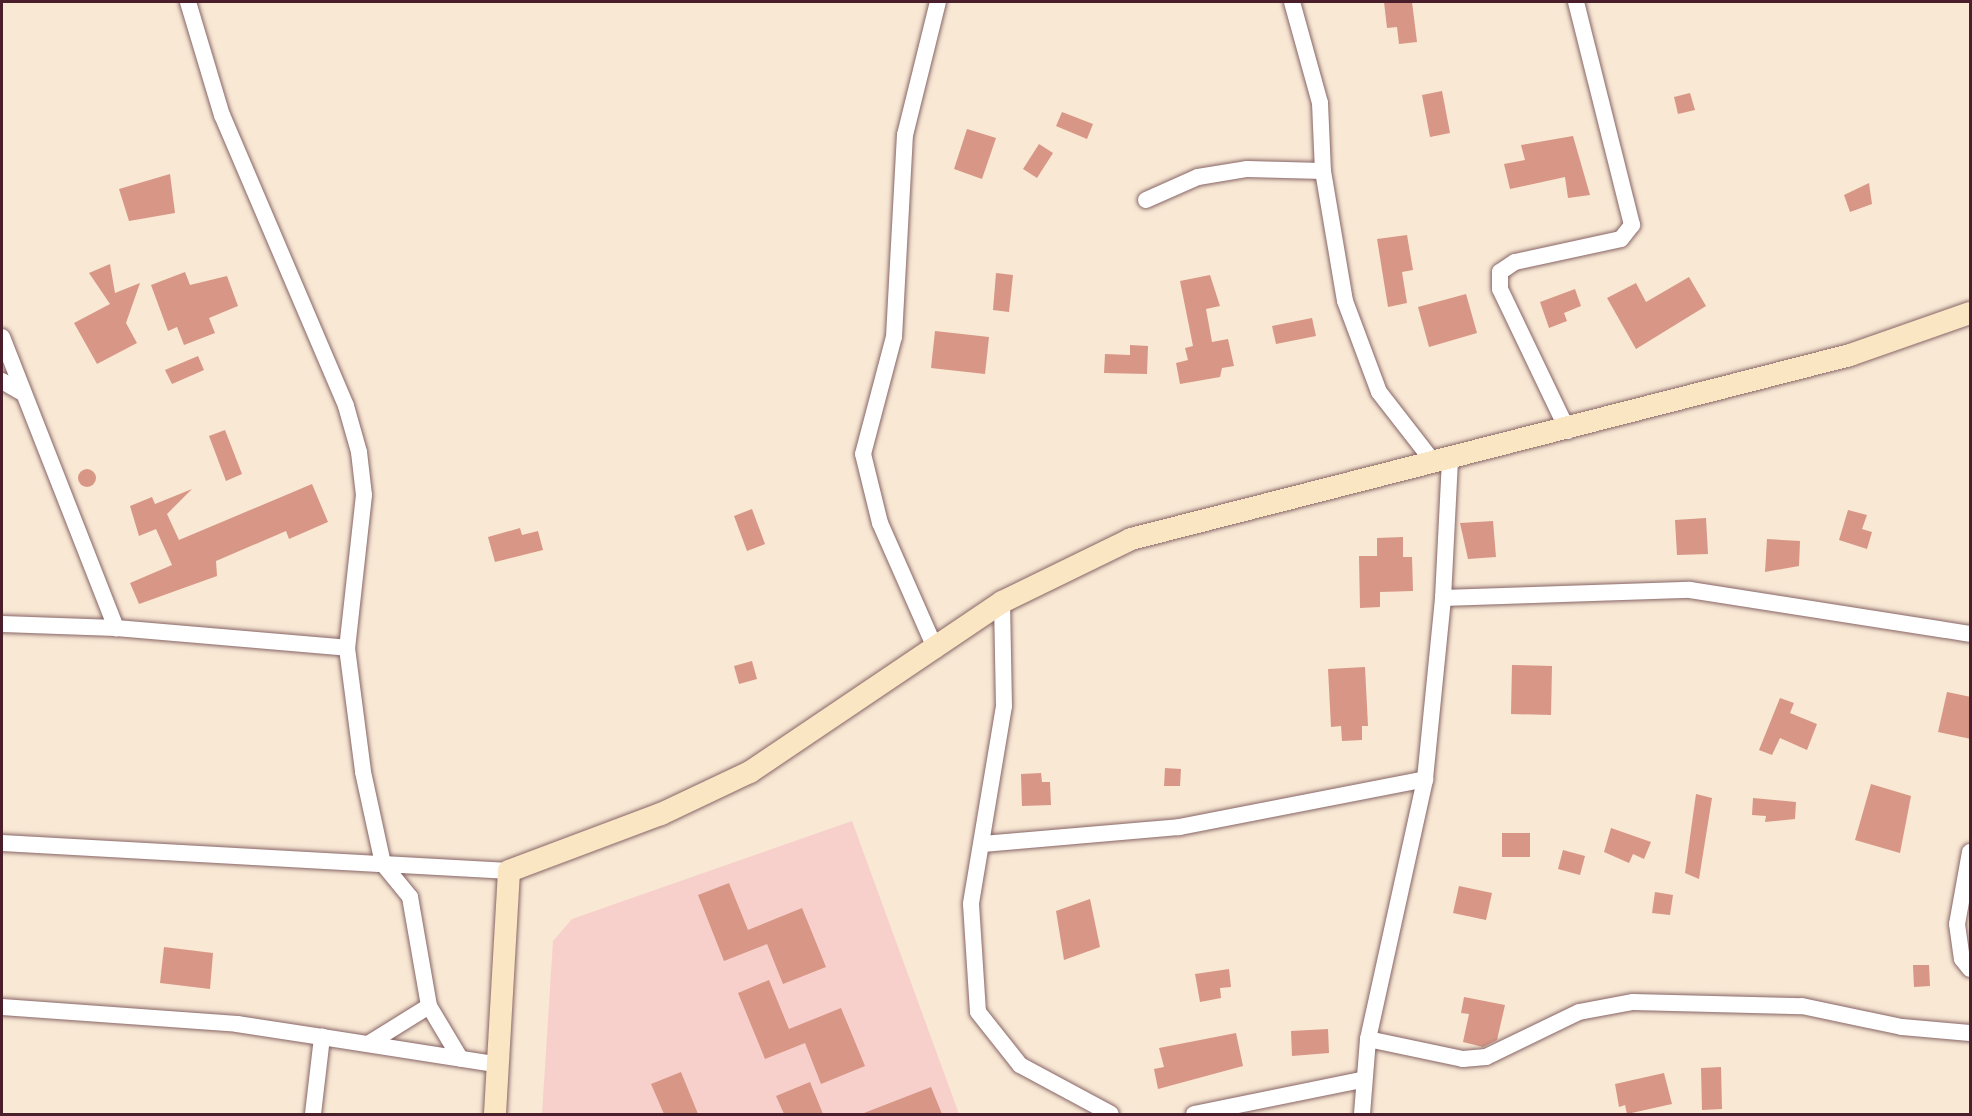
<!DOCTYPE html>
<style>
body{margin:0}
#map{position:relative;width:1972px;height:1116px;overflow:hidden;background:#f8e8d4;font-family:"Libre Bodoni",serif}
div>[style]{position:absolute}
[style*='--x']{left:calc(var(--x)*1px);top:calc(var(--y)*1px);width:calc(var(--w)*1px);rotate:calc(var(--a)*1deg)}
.built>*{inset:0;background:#f7d0cb}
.building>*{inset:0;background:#d89686}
.round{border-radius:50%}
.roads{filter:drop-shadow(0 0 2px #876566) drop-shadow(0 0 2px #876566)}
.street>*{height:16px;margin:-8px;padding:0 8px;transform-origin:8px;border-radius:8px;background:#fff}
.secondary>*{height:22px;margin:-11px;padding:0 11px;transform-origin:11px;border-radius:11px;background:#fbe6c4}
span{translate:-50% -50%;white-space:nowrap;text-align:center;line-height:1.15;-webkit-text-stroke:5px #fbf7ec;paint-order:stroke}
.frame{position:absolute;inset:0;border:3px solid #4a1f2b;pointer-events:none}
</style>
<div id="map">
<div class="built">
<i style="clip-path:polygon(852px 821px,959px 1114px,542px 1114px,553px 941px,572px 919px)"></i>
</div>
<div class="building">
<i style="clip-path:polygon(1384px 2px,1412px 2px,1417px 42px,1399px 44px,1397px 27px,1387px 28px)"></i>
<i style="clip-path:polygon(1442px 91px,1450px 133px,1430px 137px,1422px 95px)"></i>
<i style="clip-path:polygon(1690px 93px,1695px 110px,1678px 114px,1674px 97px)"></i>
<i style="clip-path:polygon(1062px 112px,1093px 124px,1087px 139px,1056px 126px)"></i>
<i style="clip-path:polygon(967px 129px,996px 138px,982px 179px,954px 169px)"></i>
<i style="clip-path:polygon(1573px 136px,1590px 195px,1568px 198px,1565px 177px,1510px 189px,1504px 164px,1525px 160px,1521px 145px)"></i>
<i style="clip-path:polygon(1039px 144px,1053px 153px,1037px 178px,1023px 169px)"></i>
<i style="clip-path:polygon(170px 174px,175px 213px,129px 221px,119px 189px)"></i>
<i style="clip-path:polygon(1869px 183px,1872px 204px,1850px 212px,1844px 195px)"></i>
<i style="clip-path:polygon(1407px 235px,1413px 270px,1402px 272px,1407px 303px,1388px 307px,1377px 239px)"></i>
<i style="clip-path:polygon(110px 264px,115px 293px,140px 283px,126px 323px,137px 343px,97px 364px,74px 323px,110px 304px,89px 273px)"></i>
<i style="clip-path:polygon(185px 272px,190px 285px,227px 276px,238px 306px,209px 318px,215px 333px,184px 345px,177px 327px,168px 331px,151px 285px)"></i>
<i style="clip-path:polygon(996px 273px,1013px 275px,1009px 312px,993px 310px)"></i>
<i style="clip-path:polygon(1210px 275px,1220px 306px,1206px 309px,1212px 342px,1228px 339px,1234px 366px,1222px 368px,1220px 377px,1180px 384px,1176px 363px,1188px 360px,1185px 348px,1193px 346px,1180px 281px)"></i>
<i style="clip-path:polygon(1689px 277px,1706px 306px,1636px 349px,1607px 298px,1636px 283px,1646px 302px)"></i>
<i style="clip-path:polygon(1575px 289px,1581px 306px,1564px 313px,1567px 321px,1549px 328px,1540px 302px)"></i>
<i style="clip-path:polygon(1466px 294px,1477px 333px,1429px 347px,1418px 307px)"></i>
<i style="clip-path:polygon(1312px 318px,1316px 336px,1276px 344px,1272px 326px)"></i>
<i style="clip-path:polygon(935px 331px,989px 337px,985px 374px,931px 368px)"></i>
<i style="clip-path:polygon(1130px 345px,1148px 346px,1147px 374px,1104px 373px,1105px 354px,1130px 355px)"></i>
<i style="clip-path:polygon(198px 356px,204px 370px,172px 384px,165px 370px)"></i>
<i style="clip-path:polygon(225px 430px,242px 474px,226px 481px,209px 436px)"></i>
<i class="round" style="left:78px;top:469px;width:18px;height:18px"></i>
<i style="clip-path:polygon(312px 484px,328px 522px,289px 539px,286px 531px,216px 561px,217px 576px,139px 604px,130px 583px,172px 565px,156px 529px,139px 536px,130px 506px,152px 497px,155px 504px,192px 489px,167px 514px,179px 540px)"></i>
<i style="clip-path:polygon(752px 509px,765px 544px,747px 551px,734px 516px)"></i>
<i style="clip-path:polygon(1848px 510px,1867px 515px,1862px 529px,1872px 532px,1867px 549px,1839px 540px)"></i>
<i style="clip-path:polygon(1706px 518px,1708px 554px,1677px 555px,1675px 520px)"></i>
<i style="clip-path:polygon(1493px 521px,1496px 557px,1468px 559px,1460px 523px)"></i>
<i style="clip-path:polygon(520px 528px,522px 535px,538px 531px,543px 550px,495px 562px,488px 537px)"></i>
<i style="clip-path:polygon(1403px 537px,1403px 557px,1412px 557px,1413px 591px,1380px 592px,1380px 607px,1360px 608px,1359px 556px,1377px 556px,1377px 538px)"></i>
<i style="clip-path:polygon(1767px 539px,1800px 541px,1799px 566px,1765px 572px)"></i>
<i style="clip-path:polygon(752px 661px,757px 679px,739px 684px,734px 666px)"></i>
<i style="clip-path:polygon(1512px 665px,1552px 666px,1551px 715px,1511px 714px)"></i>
<i style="clip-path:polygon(1365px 667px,1368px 726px,1362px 726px,1362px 740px,1342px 741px,1341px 726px,1331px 727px,1328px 669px)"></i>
<i style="clip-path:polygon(1947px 692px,1971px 697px,1971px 739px,1938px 732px)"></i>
<i style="clip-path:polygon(1780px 698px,1794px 703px,1790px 713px,1817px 724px,1807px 750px,1780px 738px,1772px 755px,1759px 750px)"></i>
<i style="clip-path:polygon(1165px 768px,1181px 769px,1180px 786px,1164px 786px)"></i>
<i style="clip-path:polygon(1041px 773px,1042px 782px,1050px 782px,1051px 805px,1022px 806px,1021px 774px)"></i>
<i style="clip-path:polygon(1871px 784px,1911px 796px,1900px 853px,1855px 840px)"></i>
<i style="clip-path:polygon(1696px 794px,1712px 798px,1699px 879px,1685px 873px)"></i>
<i style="clip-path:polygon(1753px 798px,1796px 802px,1795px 819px,1765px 822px,1766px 816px,1752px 815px)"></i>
<i style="clip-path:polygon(1611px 828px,1651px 842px,1644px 859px,1633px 854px,1629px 863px,1604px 852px)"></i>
<i style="clip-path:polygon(1502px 833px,1530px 833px,1530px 857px,1502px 857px)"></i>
<i style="clip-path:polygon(1563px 850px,1585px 856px,1580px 875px,1558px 869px)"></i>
<i style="clip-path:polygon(729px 883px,748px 930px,802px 908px,826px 967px,783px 984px,767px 944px,724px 961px,698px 895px)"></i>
<i style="clip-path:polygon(1459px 886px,1492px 893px,1486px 920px,1453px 913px)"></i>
<i style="clip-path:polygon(1655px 892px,1673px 895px,1670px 915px,1652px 913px)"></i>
<i style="clip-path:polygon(1090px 899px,1100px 947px,1064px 960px,1056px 911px)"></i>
<i style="clip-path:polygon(164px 947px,213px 953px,210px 989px,160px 983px)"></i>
<i style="clip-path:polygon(1913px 965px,1929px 965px,1930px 986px,1914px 987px)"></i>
<i style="clip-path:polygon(1229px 969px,1231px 987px,1220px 988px,1221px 998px,1200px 1002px,1195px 974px)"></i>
<i style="clip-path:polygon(769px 980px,789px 1029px,841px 1008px,865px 1066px,821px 1084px,805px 1043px,765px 1059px,738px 993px)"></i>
<i style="clip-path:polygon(1464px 997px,1505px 1005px,1497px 1040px,1483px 1047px,1463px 1042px,1469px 1014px,1461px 1013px)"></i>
<i style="clip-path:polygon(1328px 1029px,1329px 1053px,1292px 1056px,1291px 1031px)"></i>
<i style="clip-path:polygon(1236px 1033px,1243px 1066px,1158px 1089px,1154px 1069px,1164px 1067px,1159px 1048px)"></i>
<i style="clip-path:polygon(1721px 1067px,1722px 1109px,1702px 1110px,1701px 1068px)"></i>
<i style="clip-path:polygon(681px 1072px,698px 1114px,664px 1114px,651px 1084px)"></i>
<i style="clip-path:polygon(1664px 1073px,1672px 1104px,1627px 1114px,1625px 1105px,1619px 1107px,1615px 1084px)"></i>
<i style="clip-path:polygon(810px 1082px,823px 1114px,784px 1114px,776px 1096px)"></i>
<i style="clip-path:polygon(931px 1087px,942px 1114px,864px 1114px,864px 1113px)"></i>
</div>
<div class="roads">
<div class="street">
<i style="--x:188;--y:2;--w:118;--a:73.3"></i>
<i style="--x:222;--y:115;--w:316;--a:66.9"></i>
<i style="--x:346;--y:406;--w:48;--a:74.2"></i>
<i style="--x:359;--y:452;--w:43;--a:83.4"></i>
<i style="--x:364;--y:495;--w:154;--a:96.3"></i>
<i style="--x:347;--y:648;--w:125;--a:82.6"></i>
<i style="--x:363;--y:772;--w:94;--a:77.7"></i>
<i style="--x:383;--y:864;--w:126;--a:3.2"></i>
<i style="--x:1292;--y:2;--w:105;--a:74.5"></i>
<i style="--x:1320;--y:103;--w:68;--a:87.5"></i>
<i style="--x:1323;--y:171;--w:132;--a:80.4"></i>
<i style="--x:1345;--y:301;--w:97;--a:69.5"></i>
<i style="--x:1379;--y:392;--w:91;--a:52.1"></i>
<i style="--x:1146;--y:200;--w:57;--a:-23.9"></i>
<i style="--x:1198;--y:177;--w:50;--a:-9.3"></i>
<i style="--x:1247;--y:169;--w:76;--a:1.5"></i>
<i style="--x:2;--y:337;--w:313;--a:68.6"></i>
<i style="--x:116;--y:628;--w:232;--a:4.9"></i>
<i style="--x:2;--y:381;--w:22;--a:30"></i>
<i style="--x:1568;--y:431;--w:157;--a:-115.6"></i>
<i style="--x:1500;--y:289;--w:17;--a:-90"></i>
<i style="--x:1500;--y:272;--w:18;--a:-34"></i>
<i style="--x:1515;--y:262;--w:108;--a:-12.2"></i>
<i style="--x:1621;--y:239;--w:18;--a:-52"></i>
<i style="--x:1632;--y:225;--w:230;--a:-104.1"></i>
<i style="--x:1450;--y:460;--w:138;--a:92.9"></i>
<i style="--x:1443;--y:598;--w:247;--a:-1.9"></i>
<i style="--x:1690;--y:590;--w:283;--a:8.9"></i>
<i style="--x:1002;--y:602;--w:104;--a:88.9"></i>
<i style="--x:1004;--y:706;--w:201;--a:99.5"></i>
<i style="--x:971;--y:904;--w:108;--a:86.3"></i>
<i style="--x:978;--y:1012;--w:68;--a:51.6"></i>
<i style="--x:1020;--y:1065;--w:103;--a:28.3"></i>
<i style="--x:2;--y:624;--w:114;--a:2"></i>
<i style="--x:936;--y:650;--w:139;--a:-113.8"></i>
<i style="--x:880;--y:523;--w:71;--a:-103.8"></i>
<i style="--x:863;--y:454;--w:121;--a:-75.2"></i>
<i style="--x:894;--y:337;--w:202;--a:-86.9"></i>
<i style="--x:905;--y:135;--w:137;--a:-76.1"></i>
<i style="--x:2;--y:843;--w:382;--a:3.2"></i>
<i style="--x:383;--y:864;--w:43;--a:50.7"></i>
<i style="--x:410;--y:897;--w:111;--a:80.1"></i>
<i style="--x:429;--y:1006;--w:61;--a:59.2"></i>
<i style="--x:982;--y:844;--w:198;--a:-4.9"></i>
<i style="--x:1179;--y:827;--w:251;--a:-11"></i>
<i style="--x:1970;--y:852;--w:73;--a:100.2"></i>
<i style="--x:1957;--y:924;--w:35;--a:82"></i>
<i style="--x:1962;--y:959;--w:13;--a:51"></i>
<i style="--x:2;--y:1007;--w:236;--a:4.1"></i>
<i style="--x:237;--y:1024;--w:86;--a:8.7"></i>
<i style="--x:1368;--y:1039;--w:97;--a:11.9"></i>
<i style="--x:1463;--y:1059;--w:23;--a:-5"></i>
<i style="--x:1486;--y:1057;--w:103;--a:-25.8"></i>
<i style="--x:1579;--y:1012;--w:55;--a:-10.5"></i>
<i style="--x:1633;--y:1002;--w:169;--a:1.4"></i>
<i style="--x:1802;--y:1006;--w:102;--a:11.9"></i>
<i style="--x:1902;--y:1027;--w:68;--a:5"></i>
<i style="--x:368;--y:1044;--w:72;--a:-31.9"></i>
<i style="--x:313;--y:1114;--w:78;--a:-83.3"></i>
<i style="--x:322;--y:1037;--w:180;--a:8.9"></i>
<i style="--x:1194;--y:1114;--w:170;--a:-11.5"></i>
<i style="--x:1362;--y:1114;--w:75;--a:-85.4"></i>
<i style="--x:1368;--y:1039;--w:266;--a:-77.6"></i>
<i style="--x:1425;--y:779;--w:182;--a:-84.3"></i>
</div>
<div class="secondary">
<i style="--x:495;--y:1114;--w:243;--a:-86.7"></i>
<i style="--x:509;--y:871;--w:162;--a:-20.6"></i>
<i style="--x:661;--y:814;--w:98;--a:-25.3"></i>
<i style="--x:750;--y:772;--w:304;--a:-34"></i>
<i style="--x:1002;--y:602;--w:144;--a:-26"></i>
<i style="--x:1131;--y:539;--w:742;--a:-14.35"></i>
<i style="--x:1850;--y:355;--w:127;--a:-19.3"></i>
</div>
</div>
<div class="frame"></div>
</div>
